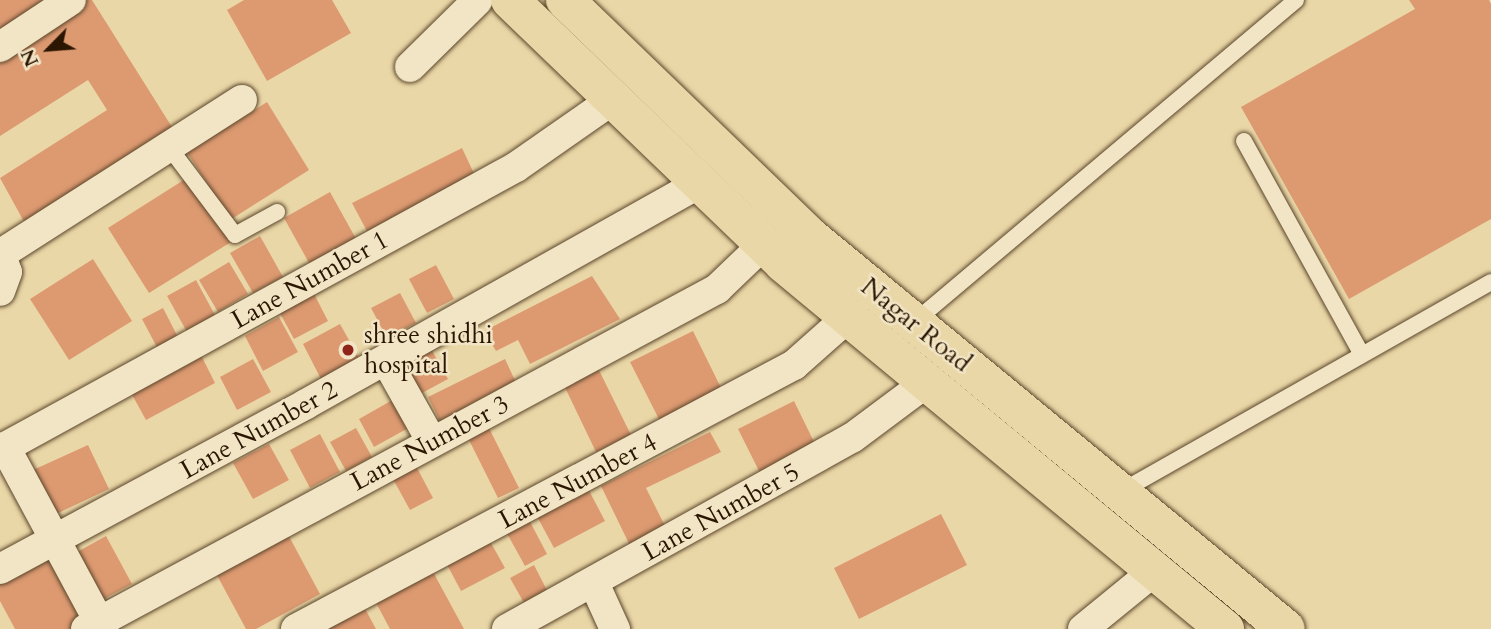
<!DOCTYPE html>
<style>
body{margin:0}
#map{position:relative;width:1491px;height:629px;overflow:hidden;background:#ead7a7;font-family:Cardo,serif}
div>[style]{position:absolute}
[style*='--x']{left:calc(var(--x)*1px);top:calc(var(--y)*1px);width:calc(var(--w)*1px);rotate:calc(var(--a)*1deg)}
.building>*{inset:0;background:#dd9a71}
.roads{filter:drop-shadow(0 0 2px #5b462b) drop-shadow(0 0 2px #5b462b)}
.lane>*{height:16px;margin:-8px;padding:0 8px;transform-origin:8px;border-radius:8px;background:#f1e5c6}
.street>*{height:30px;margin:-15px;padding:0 15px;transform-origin:15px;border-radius:15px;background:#f1e5c6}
.highway>*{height:38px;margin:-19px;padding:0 19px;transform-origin:19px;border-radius:19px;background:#ead7a7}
.dots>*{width:19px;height:19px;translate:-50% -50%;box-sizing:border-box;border:4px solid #f1e5c6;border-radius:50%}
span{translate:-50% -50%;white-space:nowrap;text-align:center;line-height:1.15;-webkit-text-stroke:5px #f1e5c6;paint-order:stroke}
.street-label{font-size:26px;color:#2b1602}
.poi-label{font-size:26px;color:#2b1602}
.left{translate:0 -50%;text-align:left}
.north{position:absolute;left:14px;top:14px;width:70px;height:70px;-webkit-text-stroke:5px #f1e5c6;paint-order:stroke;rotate:245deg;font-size:19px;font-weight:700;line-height:28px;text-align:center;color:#2b1602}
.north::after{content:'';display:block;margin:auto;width:24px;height:32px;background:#2b1602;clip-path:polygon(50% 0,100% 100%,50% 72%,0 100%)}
</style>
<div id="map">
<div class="building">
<i style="clip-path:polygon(0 0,57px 0,0 33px)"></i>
<i style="clip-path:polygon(86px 0,92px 0,177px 135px,28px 229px,0 178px,107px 110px,88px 80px,0 136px,0 54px)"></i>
<i style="clip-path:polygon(244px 0,332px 0,351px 33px,267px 81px,227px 10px)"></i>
<i style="clip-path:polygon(1409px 0,1489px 0,1491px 4px,1491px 219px,1349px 299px,1241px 107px,1415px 9px)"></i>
<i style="clip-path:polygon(267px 102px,309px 170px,230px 220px,187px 152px)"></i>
<i style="clip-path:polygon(462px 148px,477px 180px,369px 235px,352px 203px)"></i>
<i style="clip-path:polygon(190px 176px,231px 242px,149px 293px,108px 228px)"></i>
<i style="clip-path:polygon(330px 192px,360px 246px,314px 272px,284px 218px)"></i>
<i style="clip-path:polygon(260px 236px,283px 277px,253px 293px,230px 253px)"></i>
<i style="clip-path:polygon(93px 259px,132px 321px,69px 360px,30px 299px)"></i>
<i style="clip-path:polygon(229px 262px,248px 294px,218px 312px,199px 280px)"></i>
<i style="clip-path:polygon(436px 265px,454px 299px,427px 313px,409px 279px)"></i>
<i style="clip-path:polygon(592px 276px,620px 319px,530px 364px,518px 340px,496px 351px,484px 331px)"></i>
<i style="clip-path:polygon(196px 280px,216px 317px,187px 332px,167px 296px)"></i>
<i style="clip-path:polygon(310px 286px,328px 321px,294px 339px,275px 304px)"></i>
<i style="clip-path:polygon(400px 293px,416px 323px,387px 338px,371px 308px)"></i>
<i style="clip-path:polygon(163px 308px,181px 343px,160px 353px,142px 319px)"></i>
<i style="clip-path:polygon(279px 317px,298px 352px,263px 371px,245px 336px)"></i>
<i style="clip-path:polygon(340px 324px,359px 358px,321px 379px,303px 344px)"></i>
<i style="clip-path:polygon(693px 331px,727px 400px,665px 431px,630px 362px)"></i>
<i style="clip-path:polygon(430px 347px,448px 379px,411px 399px,394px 366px)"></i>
<i style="clip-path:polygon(200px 353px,215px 383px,146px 420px,130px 391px)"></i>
<i style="clip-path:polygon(593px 358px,631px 435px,596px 452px,559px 375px)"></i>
<i style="clip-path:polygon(253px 359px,271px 392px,237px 410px,220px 377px)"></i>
<i style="clip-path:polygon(505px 359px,519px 389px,443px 427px,428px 397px)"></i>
<i style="clip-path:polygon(396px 398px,412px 426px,374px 447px,359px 419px)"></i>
<i style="clip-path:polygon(794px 401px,817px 448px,761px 475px,738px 429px)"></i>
<i style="clip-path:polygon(356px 428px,372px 457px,346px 471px,330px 442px)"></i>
<i style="clip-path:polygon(489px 428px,519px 488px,498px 498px,468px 438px)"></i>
<i style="clip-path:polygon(710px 432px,721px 452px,646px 488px,671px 538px,635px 556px,601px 486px)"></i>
<i style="clip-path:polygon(320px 434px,340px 472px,310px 488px,290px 450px)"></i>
<i style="clip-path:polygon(269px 444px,289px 480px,253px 499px,233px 463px)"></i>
<i style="clip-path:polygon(88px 445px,109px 489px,54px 515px,33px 470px)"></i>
<i style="clip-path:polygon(416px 466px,433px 498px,410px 510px,393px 479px)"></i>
<i style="clip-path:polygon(584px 481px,605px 521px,554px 548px,533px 509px)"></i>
<i style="clip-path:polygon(941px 514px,967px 565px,859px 619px,834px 568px)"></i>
<i style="clip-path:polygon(527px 516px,547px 554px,525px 566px,504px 528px)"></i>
<i style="clip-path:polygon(284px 527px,320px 594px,256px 629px,246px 629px,212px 566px)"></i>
<i style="clip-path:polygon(486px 534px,505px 568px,461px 591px,443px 557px)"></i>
<i style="clip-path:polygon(106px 536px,132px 584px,96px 603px,70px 556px)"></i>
<i style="clip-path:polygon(49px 556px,84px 621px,70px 629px,15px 629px,0 601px,0 582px)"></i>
<i style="clip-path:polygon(534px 565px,551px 598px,528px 610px,510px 578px)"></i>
<i style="clip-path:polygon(432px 570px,464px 629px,390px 629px,375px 601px)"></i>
<i style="clip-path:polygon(363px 605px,376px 629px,318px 629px)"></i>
</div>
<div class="roads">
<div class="lane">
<i style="--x:1244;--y:141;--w:244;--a:61.1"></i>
<i style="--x:169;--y:147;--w:110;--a:53.1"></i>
<i style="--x:235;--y:235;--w:48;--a:-28.7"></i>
<i style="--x:913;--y:323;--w:501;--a:-40.14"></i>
<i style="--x:1120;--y:492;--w:426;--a:-29.5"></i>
</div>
<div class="street">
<i style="--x:0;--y:47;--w:85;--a:-33.5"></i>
<i style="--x:410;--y:67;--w:95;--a:-44.6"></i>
<i style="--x:0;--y:252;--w:21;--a:71"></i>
<i style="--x:7;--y:272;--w:20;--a:110"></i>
<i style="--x:1;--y:254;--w:286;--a:-32.6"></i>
<i style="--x:386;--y:360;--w:94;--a:60.7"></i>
<i style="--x:5;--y:447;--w:207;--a:61.7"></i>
<i style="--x:0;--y:450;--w:589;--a:-28.74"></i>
<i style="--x:516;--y:167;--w:117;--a:-34.9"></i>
<i style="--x:0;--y:569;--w:348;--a:-28.3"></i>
<i style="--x:306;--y:404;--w:452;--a:-29.3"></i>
<i style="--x:594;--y:583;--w:51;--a:65.5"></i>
<i style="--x:86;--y:629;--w:717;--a:-28.32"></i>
<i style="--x:717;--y:289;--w:65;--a:-43.8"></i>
<i style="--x:296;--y:629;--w:564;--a:-27.93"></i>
<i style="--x:794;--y:365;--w:72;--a:-41.6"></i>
<i style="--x:507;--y:629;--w:394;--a:-29"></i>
<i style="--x:852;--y:438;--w:94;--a:-36.7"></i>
<i style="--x:1083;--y:629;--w:92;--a:-39.2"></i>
</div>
<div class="highway">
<i style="--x:510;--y:0;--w:379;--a:43.9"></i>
<i style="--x:783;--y:263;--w:574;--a:39.63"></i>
<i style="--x:565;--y:0;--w:338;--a:44"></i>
<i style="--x:808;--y:235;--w:619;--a:39.5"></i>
</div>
</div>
<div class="dots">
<i style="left:348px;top:350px;background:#8f2418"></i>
</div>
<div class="street-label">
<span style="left:310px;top:280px;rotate:-29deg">Lane Number 1</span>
<span style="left:916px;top:325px;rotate:39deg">Nagar Road</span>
<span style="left:259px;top:430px;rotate:-29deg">Lane Number 2</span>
<span style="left:430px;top:443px;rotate:-28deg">Lane Number 3</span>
<span style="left:578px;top:481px;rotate:-28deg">Lane Number 4</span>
<span style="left:721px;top:512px;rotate:-29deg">Lane Number 5</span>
</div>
<div class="poi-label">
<span class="left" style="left:364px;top:350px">shree shidhi<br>hospital</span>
</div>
<div class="north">N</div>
</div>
